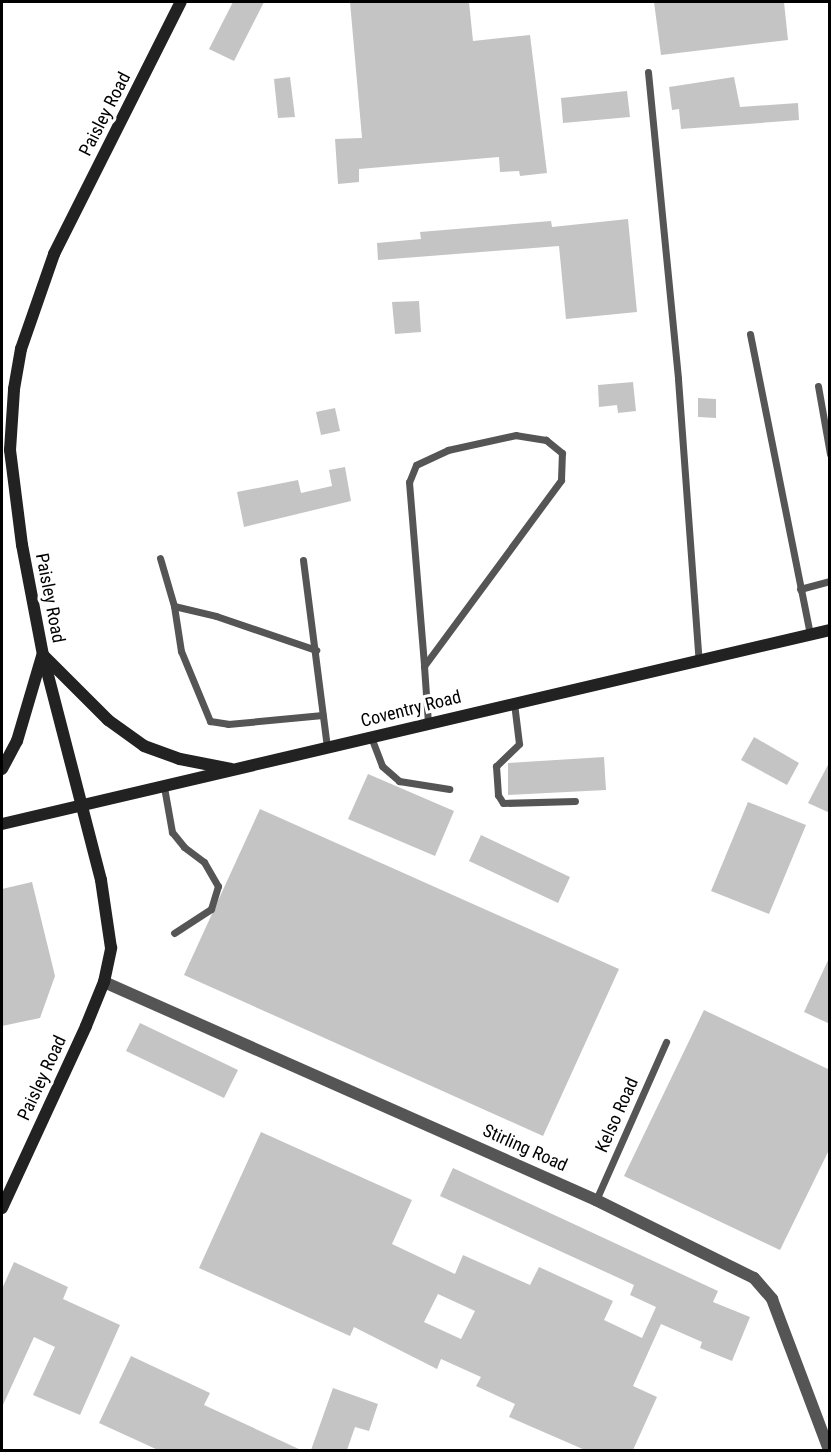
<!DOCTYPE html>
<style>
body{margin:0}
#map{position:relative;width:831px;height:1452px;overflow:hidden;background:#fff;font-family:"Roboto Condensed",sans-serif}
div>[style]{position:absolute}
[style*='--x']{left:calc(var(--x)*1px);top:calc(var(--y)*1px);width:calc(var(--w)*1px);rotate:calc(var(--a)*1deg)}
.building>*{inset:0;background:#c4c4c4}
.lane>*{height:7px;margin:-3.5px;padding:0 3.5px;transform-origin:3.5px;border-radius:3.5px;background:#555}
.street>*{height:12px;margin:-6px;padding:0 6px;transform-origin:6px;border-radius:6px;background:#555}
.secondary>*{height:12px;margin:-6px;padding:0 6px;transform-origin:6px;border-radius:6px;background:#222}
span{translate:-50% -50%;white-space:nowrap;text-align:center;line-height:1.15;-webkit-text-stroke:6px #fff;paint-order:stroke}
.street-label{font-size:18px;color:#000}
.frame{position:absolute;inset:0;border:3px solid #000;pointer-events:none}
</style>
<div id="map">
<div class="building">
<i style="clip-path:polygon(233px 2px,264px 2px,234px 61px,209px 49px)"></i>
<i style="clip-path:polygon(350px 2px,469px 2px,473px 41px,530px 35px,547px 173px,520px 176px,519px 171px,500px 172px,499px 157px,359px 169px,359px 182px,338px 184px,335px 139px,362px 138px)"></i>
<i style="clip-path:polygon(654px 2px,784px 2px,788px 40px,661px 55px)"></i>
<i style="clip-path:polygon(290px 77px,295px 117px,278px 118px,274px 79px)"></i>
<i style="clip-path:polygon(734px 77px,740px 107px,798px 103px,799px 120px,681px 129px,679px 109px,672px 110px,669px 87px)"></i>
<i style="clip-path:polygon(627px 91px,630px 117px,563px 123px,561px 98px)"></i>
<i style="clip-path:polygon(628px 219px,637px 312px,566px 319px,559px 246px,378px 260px,377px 243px,421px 239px,420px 232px,551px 221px,552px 227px)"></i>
<i style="clip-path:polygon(419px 301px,421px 332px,395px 334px,392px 302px)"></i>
<i style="clip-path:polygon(633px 382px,636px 411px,618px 413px,617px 405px,599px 407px,598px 385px)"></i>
<i style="clip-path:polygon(698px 398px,716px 399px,716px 418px,698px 417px)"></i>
<i style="clip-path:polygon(335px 408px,340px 431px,321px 435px,316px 412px)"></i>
<i style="clip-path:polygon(345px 467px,351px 501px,244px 527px,237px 492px,298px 480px,301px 493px,332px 486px,329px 470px)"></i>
<i style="clip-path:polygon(754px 737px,799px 763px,787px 785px,741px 760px)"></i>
<i style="clip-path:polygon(604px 757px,606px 790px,508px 795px,508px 763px)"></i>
<i style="clip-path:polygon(830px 761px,830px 813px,808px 803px)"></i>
<i style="clip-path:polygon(368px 774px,454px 811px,435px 856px,348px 819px)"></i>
<i style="clip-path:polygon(748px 802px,806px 825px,769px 914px,711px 891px)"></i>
<i style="clip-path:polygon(260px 809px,619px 969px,543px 1136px,184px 975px)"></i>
<i style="clip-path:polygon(481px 835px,570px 877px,558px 903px,469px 861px)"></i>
<i style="clip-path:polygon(32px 882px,55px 976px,40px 1018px,2px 1026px,2px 889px)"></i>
<i style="clip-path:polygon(830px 956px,830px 1024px,804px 1012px)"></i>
<i style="clip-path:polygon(704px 1010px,830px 1070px,830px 1148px,780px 1250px,624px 1176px)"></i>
<i style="clip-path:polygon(140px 1023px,238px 1070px,224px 1098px,126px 1051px)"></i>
<i style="clip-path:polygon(evenodd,261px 1132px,412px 1200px,392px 1244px,455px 1274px,463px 1255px,530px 1285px,539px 1267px,613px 1301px,604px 1320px,642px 1338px,656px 1307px,630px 1295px,634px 1285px,440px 1196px,453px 1168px,718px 1291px,713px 1302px,750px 1317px,732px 1361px,700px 1348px,702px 1342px,661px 1324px,633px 1386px,657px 1397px,633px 1450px,585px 1450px,509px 1417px,515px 1404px,476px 1386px,481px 1377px,441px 1359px,437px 1369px,354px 1327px,350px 1336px,199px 1268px,261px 1132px,438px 1294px,475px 1311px,461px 1339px,424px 1322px,438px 1294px)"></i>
<i style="clip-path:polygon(14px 1262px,68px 1287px,63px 1299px,120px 1325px,80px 1415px,33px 1395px,55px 1347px,34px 1337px,2px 1407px,2px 1289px)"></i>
<i style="clip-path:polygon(131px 1356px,210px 1393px,204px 1405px,301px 1450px,158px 1450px,99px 1423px)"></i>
<i style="clip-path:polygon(333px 1388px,378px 1404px,369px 1431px,355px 1427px,347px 1450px,311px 1450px)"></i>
</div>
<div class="lane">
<i style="--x:648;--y:72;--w:308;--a:84.4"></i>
<i style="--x:678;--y:379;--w:284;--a:85.8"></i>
<i style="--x:750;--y:334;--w:307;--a:78.7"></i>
<i style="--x:818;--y:386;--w:69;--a:80"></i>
<i style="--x:160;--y:558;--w:50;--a:73.7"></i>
<i style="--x:174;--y:606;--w:43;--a:13.4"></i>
<i style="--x:216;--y:616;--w:106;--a:18.8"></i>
<i style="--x:303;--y:560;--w:190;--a:82.7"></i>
<i style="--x:800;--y:589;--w:31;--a:-15"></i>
<i style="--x:174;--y:606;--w:46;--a:81.2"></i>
<i style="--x:181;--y:651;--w:76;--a:67.5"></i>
<i style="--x:210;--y:721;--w:18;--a:9"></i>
<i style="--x:228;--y:724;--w:95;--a:-5.4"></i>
<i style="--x:424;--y:666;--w:231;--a:-53.6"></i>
<i style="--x:561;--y:480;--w:27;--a:-88"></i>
<i style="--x:562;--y:453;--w:21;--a:-141"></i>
<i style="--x:546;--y:440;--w:30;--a:-171"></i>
<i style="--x:516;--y:435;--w:70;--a:167.6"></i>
<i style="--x:448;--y:450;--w:35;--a:155"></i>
<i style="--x:416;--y:465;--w:18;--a:112"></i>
<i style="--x:409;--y:482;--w:185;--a:85.3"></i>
<i style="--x:424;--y:666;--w:57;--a:86"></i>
<i style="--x:514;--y:703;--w:41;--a:83"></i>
<i style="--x:519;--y:744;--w:32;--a:136"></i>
<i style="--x:496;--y:766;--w:29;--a:86"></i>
<i style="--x:498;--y:795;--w:9;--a:58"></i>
<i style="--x:503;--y:803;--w:72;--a:-1.6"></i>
<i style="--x:371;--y:737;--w:31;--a:69"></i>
<i style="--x:382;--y:766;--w:23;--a:41"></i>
<i style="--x:399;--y:781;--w:51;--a:9.1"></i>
<i style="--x:164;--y:787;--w:46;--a:79.9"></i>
<i style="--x:172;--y:832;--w:19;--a:51"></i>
<i style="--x:184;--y:847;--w:25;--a:37"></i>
<i style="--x:204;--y:862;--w:28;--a:60"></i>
<i style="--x:218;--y:886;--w:24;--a:107"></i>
<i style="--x:211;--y:909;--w:44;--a:147"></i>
<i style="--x:596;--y:1200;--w:173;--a:-66.1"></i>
</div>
<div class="street">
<i style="--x:104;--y:982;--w:538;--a:23.9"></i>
<i style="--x:596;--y:1200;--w:176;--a:26.3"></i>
<i style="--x:754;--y:1278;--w:28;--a:49"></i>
<i style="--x:772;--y:1299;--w:161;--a:69.3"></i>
</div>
<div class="secondary">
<i style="--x:44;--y:656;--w:91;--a:45"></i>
<i style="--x:108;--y:720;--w:44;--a:35.8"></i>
<i style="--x:144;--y:746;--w:38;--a:20"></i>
<i style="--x:180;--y:759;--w:52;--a:11.1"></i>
<i style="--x:2;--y:769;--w:32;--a:-62"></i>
<i style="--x:17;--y:741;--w:89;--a:-73.6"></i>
<i style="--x:2;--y:824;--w:850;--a:-13.19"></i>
<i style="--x:2;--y:1208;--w:200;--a:-65.2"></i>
<i style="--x:86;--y:1026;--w:48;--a:-67.8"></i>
<i style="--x:104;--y:982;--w:35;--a:-78"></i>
<i style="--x:111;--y:948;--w:69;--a:-98.4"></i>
<i style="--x:101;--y:880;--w:232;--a:-104.5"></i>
<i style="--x:43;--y:655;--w:112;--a:-100.8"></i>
<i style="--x:22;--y:545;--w:96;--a:-97.2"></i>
<i style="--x:10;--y:450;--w:61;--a:-86.2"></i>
<i style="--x:14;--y:389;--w:41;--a:-80.1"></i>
<i style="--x:21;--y:349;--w:101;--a:-70.8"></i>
<i style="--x:54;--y:254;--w:282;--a:-63.3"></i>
</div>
<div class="street-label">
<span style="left:105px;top:114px;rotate:-63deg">Paisley Road</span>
<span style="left:50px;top:598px;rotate:79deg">Paisley Road</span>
<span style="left:411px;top:709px;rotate:-14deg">Coventry Road</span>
<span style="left:42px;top:1078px;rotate:-65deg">Paisley Road</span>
<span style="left:617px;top:1115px;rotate:-66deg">Kelso Road</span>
<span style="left:525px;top:1148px;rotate:24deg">Stirling Road</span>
</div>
<div class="frame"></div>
</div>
